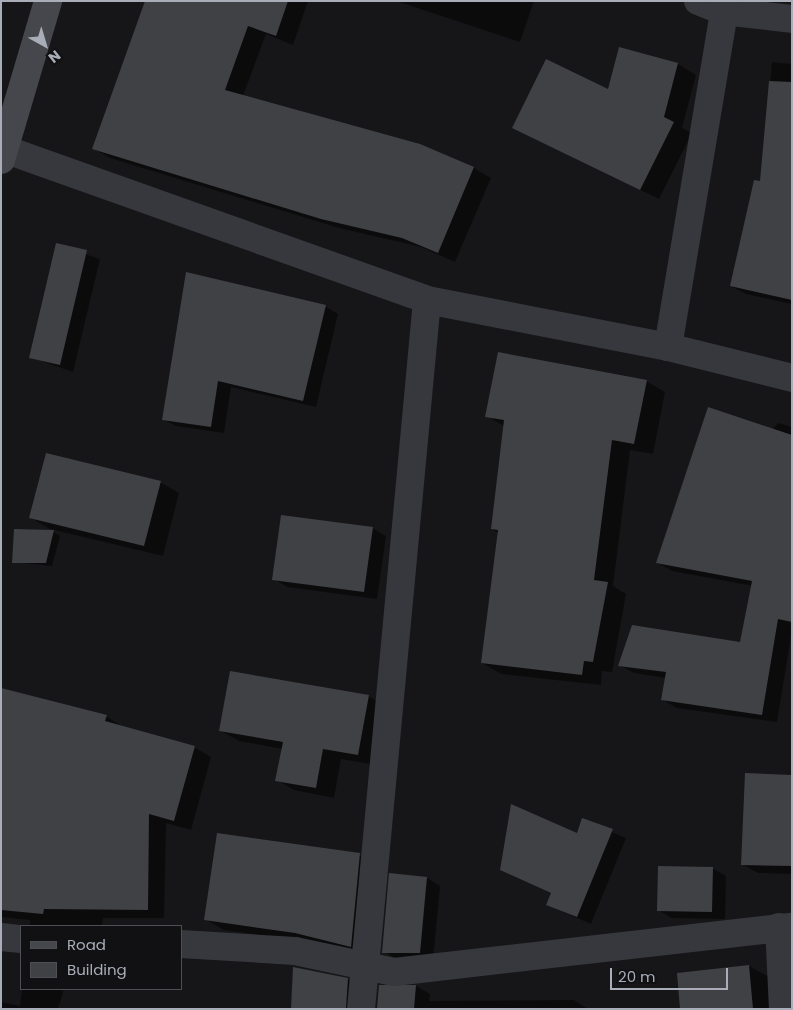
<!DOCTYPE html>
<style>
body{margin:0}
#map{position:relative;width:793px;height:1010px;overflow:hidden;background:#161618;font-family:Poppins,sans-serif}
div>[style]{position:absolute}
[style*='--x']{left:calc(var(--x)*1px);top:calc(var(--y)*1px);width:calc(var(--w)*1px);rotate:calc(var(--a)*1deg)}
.shadow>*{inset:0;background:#0007}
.building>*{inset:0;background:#404145}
.street>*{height:28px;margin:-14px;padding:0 14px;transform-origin:14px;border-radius:14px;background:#37383d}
.secondary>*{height:28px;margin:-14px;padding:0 14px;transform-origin:14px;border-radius:14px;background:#45474d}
span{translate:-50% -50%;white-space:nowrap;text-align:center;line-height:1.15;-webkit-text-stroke:4px #111113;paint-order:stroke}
.frame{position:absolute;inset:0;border:2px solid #a8adb8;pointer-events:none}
.legend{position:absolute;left:20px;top:925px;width:162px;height:65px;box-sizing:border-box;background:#111113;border:1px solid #4d4f55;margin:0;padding:6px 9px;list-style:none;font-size:15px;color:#a8adb8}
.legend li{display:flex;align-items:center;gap:10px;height:25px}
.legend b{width:25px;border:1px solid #4d4f55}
.north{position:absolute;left:20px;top:20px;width:50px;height:50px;-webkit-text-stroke:4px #111113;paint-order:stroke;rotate:141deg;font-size:14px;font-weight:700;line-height:20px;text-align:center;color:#a8adb8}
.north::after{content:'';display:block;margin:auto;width:18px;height:22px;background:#a8adb8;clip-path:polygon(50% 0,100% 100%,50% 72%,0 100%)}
.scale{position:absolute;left:610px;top:968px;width:118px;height:22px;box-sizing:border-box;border:2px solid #a8adb8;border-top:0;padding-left:6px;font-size:15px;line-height:18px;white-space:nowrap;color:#a8adb8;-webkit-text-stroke:4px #111113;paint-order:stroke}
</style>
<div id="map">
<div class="shadow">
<i style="clip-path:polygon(147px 1px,308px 1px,293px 45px,266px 34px,243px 96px,474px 168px,491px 178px,455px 262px,421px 247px,339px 228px,110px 158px,93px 148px)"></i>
<i style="clip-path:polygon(396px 1px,534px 1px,520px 42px)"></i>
<i style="clip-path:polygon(620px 49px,678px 64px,696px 75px,682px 128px,692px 133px,659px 199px,532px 137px,609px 91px)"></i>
<i style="clip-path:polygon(772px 62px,792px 64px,792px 304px,746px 294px,731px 286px,761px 182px)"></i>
<i style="clip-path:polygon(57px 245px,100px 259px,73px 372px,30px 357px)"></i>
<i style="clip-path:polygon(325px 306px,338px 314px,316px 407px,231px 387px,224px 433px,176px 426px,163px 419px)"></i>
<i style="clip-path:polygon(646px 381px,665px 392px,653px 454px,630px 450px,613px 586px,626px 594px,612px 672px,602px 671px,601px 685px,501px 674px,482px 663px,498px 533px,492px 529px,505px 427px,487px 416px)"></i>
<i style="clip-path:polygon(778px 423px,792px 427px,792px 630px,777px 722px,677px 708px,663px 700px,666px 678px,634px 673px,619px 665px,741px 643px,753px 586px,672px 571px,658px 563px)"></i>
<i style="clip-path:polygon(160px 482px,179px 493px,163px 556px,50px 529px,31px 518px)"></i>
<i style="clip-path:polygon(372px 528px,386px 536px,377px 599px,287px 587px,274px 579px)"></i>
<i style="clip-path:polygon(54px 532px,60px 536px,52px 566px,13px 562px)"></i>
<i style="clip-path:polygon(1px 689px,106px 716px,123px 727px,194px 747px,211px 757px,191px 830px,166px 823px,164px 918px,103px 918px,102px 926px,30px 926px,30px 920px,1px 917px)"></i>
<i style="clip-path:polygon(368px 696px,386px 706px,376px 765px,341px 759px,334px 798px,294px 790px,277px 780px,283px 749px,239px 741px,221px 731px)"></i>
<i style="clip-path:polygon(792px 776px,792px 874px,758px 873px,742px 864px)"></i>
<i style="clip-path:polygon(583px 820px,626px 838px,591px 924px,547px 905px,552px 894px,502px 869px,577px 834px)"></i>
<i style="clip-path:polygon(359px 855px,379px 866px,367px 956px,315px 943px,224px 930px,205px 919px)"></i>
<i style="clip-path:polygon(712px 868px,726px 876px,725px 919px,672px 918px,658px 910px)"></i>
<i style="clip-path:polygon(391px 874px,427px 878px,440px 886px,433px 961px,401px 962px,388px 954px)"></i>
<i style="clip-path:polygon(749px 966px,782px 984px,784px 1009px,682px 1009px)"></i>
<i style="clip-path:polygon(347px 979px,359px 986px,358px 1009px,292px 1009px)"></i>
<i style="clip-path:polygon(416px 986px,430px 994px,429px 1001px,574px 1000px,588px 1009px,394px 1009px,391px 988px)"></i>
<i style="clip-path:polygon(22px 989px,64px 989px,58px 1009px,1px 1009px,1px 1002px,20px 1006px)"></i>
</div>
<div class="building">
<i style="clip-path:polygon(145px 1px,288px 1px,276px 36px,248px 26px,225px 90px,420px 144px,474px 167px,438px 253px,402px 238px,321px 219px,92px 149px)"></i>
<i style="clip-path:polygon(619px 47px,678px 63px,664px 117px,674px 122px,640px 190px,512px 128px,546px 59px,608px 89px)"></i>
<i style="clip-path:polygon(769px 81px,792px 82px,792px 300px,730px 286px,754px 180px,760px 181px)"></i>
<i style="clip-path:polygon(56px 243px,87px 250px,60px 365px,29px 358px)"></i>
<i style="clip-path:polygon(186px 272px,326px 305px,303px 401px,218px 381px,211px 427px,162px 420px)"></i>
<i style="clip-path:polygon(498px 352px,647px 380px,634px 444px,612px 440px,594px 580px,608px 582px,593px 662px,584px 661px,582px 675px,481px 663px,498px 530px,491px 529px,504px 420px,485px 417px)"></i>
<i style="clip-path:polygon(708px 407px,792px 435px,792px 622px,778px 619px,762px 715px,661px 700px,666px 672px,618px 666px,632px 625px,740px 642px,752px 581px,656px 563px)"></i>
<i style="clip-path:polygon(46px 453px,161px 481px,144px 546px,29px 518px)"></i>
<i style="clip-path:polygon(281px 515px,373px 527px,364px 592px,272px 580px)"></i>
<i style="clip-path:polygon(14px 529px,54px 530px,46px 563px,12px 563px)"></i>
<i style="clip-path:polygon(230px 671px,369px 695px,358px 755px,323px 749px,316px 788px,275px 781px,283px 742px,219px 731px)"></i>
<i style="clip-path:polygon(1px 688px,107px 715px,105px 721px,195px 746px,174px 821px,149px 814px,148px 910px,44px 909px,43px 914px,1px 910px)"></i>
<i style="clip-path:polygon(745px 773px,792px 775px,792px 866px,741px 865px)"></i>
<i style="clip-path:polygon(511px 804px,577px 833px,582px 818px,613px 829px,577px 917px,546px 905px,551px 893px,500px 870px)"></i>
<i style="clip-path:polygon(217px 833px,360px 853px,351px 947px,295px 933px,204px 920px)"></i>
<i style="clip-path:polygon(658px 866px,713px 867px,712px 912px,657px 911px)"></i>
<i style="clip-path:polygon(389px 873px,427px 877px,420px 953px,382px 953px)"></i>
<i style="clip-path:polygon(749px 965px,753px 1009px,680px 1009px,677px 973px)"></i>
<i style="clip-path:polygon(293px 967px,348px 978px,346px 1009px,291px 1009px)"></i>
<i style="clip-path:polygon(379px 985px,416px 985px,414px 1009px,377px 1009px)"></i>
</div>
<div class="street">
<i style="--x:698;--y:1;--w:27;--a:22"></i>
<i style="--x:723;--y:11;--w:69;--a:6.6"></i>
<i style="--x:4;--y:149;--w:449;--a:19.6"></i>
<i style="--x:427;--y:300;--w:246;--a:11"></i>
<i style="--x:668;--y:347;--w:128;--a:14"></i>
<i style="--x:668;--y:347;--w:351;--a:-80.5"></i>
<i style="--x:779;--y:927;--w:82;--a:87.2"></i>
<i style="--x:1;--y:937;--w:20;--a:6"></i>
<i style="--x:181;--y:944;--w:114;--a:3.5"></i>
<i style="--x:295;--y:951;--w:101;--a:12"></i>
<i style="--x:394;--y:972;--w:401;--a:-6.5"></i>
<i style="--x:361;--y:1009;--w:712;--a:-84.68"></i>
</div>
<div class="secondary">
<i style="--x:1;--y:160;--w:166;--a:-73.5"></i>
</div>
<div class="frame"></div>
<ul class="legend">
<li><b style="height:6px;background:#45474d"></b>Road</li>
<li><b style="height:14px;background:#404145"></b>Building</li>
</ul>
<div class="north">N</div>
<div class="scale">20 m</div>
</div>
